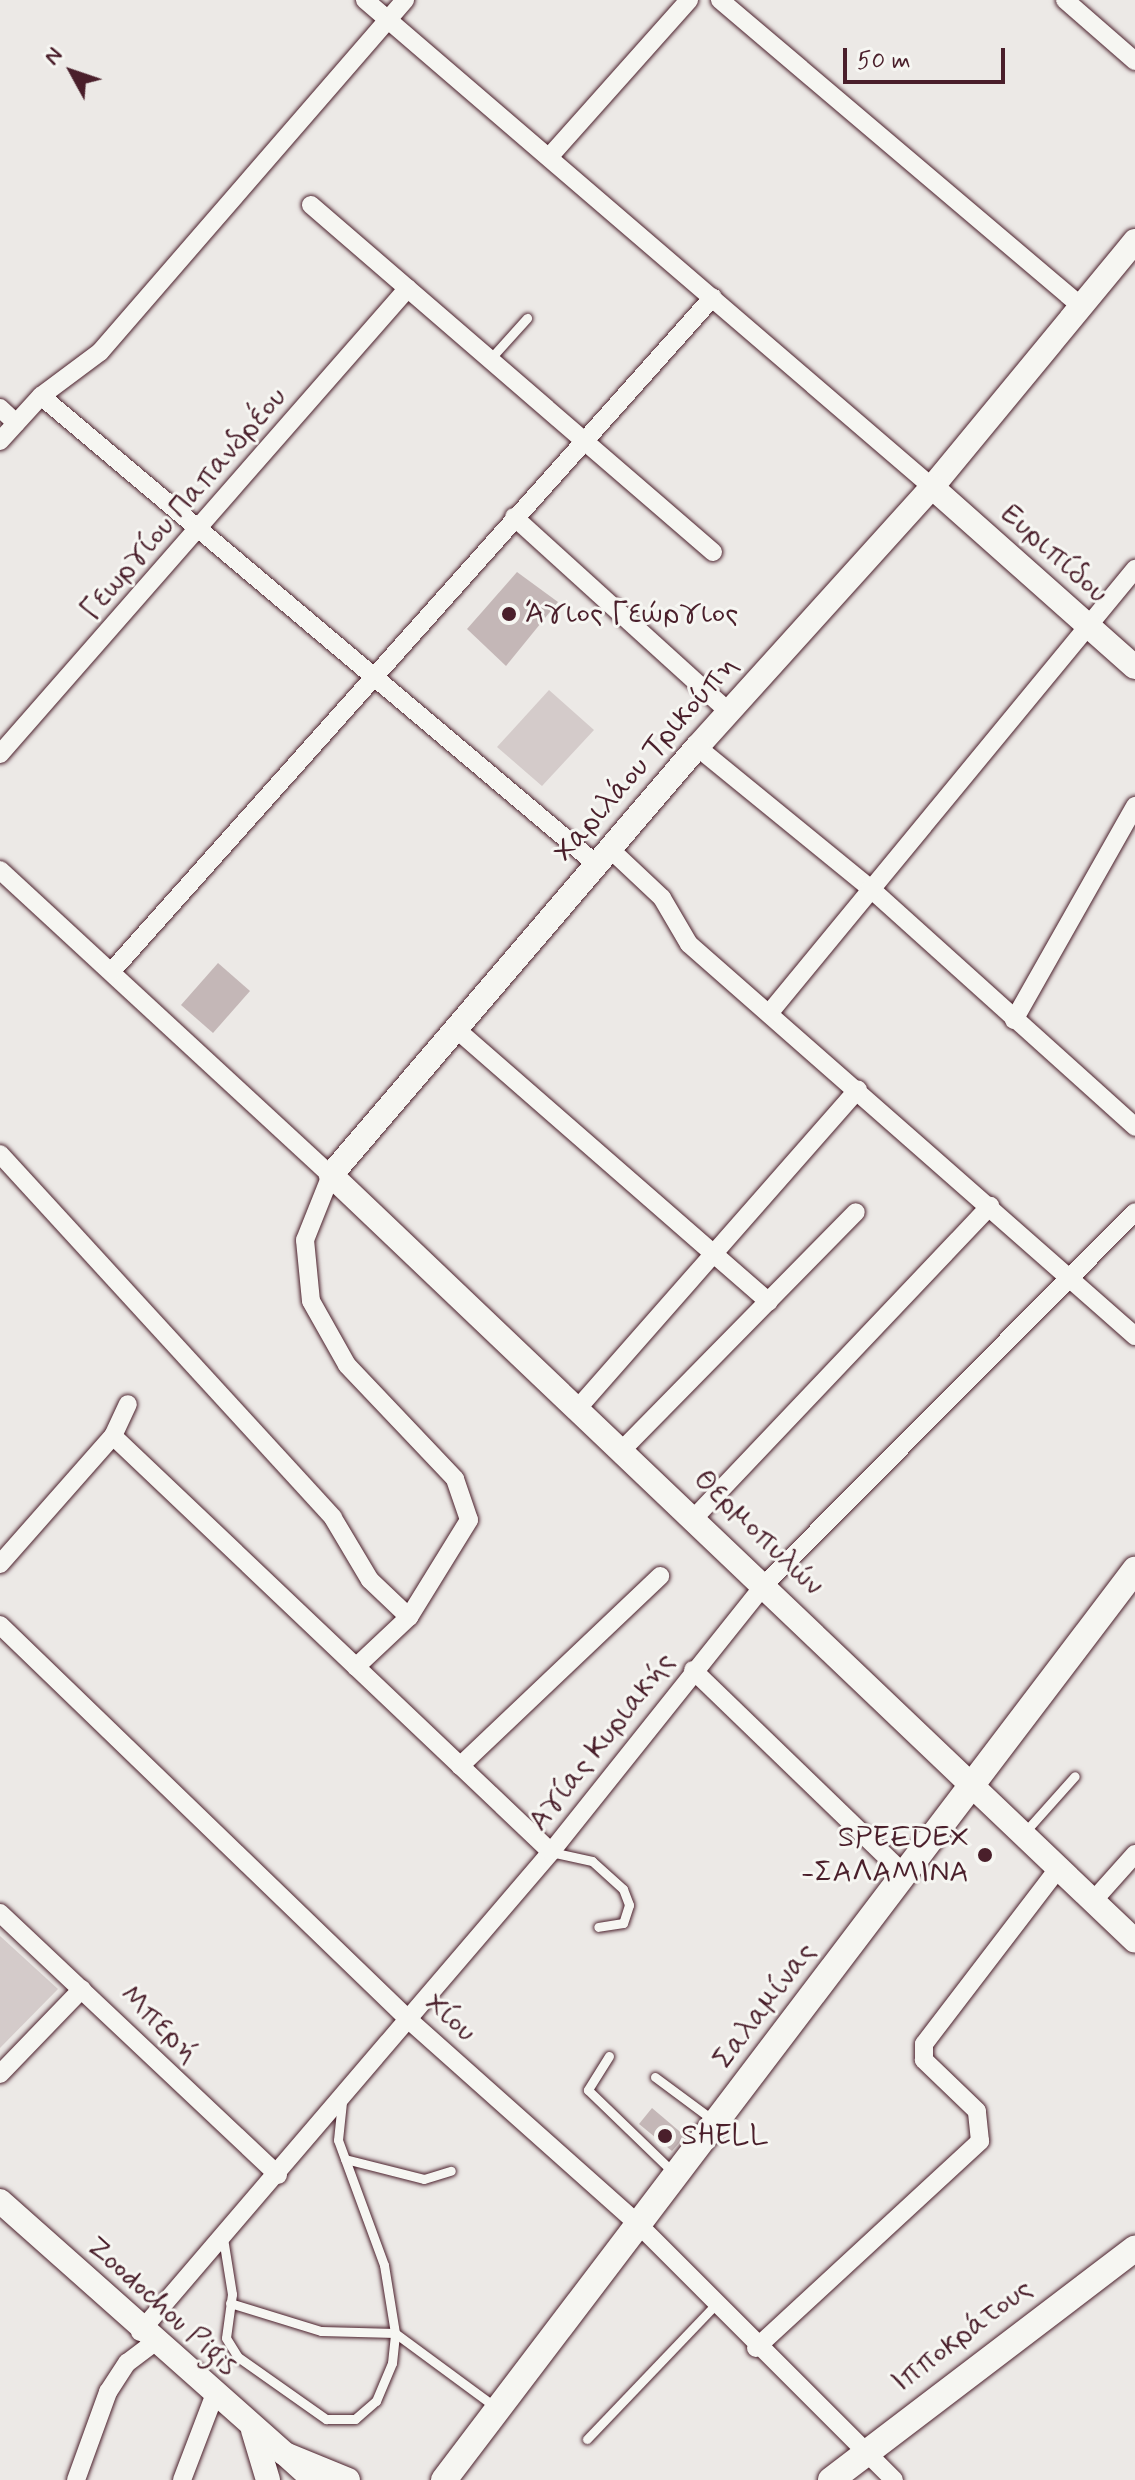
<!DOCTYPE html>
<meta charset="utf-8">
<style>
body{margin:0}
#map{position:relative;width:1135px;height:2480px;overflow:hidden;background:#ece9e6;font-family:Mynerve,sans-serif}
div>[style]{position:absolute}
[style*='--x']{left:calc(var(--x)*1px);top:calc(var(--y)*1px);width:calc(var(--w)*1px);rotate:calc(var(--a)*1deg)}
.green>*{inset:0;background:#d4cbca}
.building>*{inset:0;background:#c4b7b7}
.roads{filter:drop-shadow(0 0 2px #4a1f2b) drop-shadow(0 0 2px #4a1f2b)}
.service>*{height:9px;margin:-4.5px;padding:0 4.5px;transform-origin:4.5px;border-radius:4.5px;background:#f6f6f2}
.minor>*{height:18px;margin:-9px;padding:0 9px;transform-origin:9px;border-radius:9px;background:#f6f6f2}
.tertiary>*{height:24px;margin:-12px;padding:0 12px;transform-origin:12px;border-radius:12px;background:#f6f6f2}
.secondary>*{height:26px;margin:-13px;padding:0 13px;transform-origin:13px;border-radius:13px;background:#f6f6f2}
.dots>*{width:22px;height:22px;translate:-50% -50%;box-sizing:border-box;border:4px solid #f6f6f2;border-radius:50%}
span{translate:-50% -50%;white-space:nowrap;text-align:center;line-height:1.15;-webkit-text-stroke:6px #f6f6f2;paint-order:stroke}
.street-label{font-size:30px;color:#4a1f2b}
.poi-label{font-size:30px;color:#4a1f2b}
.left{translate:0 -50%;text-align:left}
.right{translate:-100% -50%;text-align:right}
.north{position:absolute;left:32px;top:32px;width:80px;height:80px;-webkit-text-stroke:6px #f6f6f2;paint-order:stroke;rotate:310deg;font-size:22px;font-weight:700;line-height:32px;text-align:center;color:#4a1f2b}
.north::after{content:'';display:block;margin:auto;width:28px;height:36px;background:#4a1f2b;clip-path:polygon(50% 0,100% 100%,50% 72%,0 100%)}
.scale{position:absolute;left:843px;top:48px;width:162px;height:36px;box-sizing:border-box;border:4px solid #4a1f2b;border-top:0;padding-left:10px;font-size:24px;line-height:28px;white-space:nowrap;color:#4a1f2b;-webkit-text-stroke:6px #f6f6f2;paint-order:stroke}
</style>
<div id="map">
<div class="green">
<i style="clip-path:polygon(549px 690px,594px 730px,542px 786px,497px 747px)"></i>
<i style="clip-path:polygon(0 1936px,58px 1989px,0 2048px)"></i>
</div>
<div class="building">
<i style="clip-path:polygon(517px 572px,558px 602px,506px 666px,467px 629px)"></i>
<i style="clip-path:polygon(218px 963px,250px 991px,213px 1033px,181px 1005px)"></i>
<i style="clip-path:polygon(652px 2108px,685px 2136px,672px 2151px,639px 2124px)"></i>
</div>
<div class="roads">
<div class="service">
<i style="--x:491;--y:358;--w:54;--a:-48"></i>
<i style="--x:1024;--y:1833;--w:76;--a:-48.2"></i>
<i style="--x:551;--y:1852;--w:42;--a:12.4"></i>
<i style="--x:592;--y:1861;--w:42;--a:42.1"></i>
<i style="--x:623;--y:1889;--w:17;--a:69"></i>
<i style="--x:629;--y:1905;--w:19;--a:108"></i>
<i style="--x:623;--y:1923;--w:25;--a:171"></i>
<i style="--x:609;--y:2056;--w:40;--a:122"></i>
<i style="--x:588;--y:2090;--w:118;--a:44"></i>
<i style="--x:655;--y:2077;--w:72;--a:36.6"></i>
<i style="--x:345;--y:2159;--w:81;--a:14.2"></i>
<i style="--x:424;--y:2179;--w:28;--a:-17"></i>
<i style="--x:223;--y:2238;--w:57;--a:80.9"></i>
<i style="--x:232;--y:2294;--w:44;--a:97.8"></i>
<i style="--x:226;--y:2338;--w:22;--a:58"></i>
<i style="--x:238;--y:2357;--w:108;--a:35.2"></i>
<i style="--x:326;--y:2419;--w:29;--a:0"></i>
<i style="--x:355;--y:2419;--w:28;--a:-41"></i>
<i style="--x:376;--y:2401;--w:41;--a:-67.2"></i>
<i style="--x:392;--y:2363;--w:30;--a:-84"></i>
<i style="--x:395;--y:2333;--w:69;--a:-99.2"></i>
<i style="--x:384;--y:2265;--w:133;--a:-110.2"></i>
<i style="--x:338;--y:2140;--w:38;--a:-84"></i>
<i style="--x:230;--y:2303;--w:95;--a:17.1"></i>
<i style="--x:321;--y:2331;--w:74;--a:1.5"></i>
<i style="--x:395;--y:2333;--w:128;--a:36.4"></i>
<i style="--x:587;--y:2439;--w:185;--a:-46.3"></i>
</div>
<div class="minor">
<i style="--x:365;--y:0;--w:747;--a:40.66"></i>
<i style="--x:720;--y:0;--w:473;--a:40.3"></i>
<i style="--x:1065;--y:0;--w:93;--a:41.1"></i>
<i style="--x:550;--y:156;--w:209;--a:-48.3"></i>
<i style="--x:311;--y:205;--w:531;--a:40.8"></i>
<i style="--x:41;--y:396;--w:726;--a:40.14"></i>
<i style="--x:0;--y:408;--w:22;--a:43"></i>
<i style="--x:0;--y:441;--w:61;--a:-47.7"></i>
<i style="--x:41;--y:396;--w:74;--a:-36.7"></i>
<i style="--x:100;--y:352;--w:466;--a:-49.1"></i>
<i style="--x:514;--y:517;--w:290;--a:42.2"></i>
<i style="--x:697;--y:747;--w:223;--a:39.2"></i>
<i style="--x:870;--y:888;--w:357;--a:42"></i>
<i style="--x:0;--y:754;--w:619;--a:-48.8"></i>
<i style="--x:609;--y:848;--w:73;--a:43.3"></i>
<i style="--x:662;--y:898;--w:53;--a:59.6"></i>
<i style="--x:689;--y:944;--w:594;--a:41.31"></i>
<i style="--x:0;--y:870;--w:450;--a:42.7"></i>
<i style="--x:331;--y:1175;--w:70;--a:111.8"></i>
<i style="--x:305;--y:1240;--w:61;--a:84.4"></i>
<i style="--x:311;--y:1301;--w:73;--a:60.6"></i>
<i style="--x:347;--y:1365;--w:157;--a:46.5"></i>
<i style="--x:455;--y:1479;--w:43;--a:71.1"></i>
<i style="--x:469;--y:1520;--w:114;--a:121.7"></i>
<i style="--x:409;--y:1617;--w:73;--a:136.7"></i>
<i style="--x:111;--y:972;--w:904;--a:-48.27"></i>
<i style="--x:771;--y:1011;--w:573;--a:-50.53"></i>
<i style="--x:1014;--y:1020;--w:246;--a:-60.5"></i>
<i style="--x:456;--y:1029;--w:415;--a:41.1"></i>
<i style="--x:0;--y:1154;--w:493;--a:47.5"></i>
<i style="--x:333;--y:1518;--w:72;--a:59.2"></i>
<i style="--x:370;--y:1580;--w:54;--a:43.5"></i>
<i style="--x:578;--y:1408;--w:424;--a:-48.7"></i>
<i style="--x:113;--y:1436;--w:604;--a:43.52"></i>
<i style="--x:623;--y:1449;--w:332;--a:-45.5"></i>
<i style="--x:695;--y:1517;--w:429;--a:-46.5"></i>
<i style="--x:0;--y:1564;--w:171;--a:-48.6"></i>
<i style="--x:113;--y:1436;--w:35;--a:-65"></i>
<i style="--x:0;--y:1625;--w:569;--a:44"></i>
<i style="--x:409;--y:2020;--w:307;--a:41.7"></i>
<i style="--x:638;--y:2224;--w:362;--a:45"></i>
<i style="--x:693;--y:1670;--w:295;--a:44"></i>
<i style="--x:460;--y:1766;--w:276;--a:-43.5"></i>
<i style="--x:1093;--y:1901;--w:63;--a:-48.2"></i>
<i style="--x:0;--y:1913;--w:382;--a:43.3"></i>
<i style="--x:0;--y:2074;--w:118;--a:-46"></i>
<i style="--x:140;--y:2332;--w:632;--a:-49.43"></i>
<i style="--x:551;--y:1852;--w:344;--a:-51.4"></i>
<i style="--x:766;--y:1583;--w:523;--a:-45.15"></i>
<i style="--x:756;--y:2348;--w:305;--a:-42.7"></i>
<i style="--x:980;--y:2141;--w:30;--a:-96"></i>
<i style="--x:977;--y:2111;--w:74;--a:-136.1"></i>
<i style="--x:924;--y:2060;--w:16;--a:-90"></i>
<i style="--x:924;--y:2044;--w:220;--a:-52.6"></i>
<i style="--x:76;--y:2480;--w:94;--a:-70"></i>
<i style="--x:108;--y:2392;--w:35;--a:-57"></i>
<i style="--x:127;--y:2363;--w:34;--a:-37"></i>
<i style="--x:182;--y:2480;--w:90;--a:-69.1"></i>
</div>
<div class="tertiary">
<i style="--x:1135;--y:241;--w:319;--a:129.5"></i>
<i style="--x:932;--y:487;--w:350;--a:132.1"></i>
<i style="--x:697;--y:747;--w:563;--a:130.54"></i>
<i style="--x:331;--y:1175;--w:1110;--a:43.61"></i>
<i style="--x:932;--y:487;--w:271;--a:41.6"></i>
<i style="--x:0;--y:2201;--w:381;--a:41.6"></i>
<i style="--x:253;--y:2430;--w:52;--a:73.3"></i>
<i style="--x:314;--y:2480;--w:39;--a:-138"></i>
<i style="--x:285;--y:2454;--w:68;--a:22.4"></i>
</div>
<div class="secondary">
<i style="--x:444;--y:2480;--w:1143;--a:-52.79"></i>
<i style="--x:831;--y:2480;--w:382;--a:-37.3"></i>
</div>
</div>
<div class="dots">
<i style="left:509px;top:614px;background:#4a1f2b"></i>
<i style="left:985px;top:1855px;background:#4a1f2b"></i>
<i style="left:665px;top:2136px;background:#4a1f2b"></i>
</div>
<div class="street-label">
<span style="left:184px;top:504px;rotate:-49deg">Γεωργίου Παπανδρέου</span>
<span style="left:1054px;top:554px;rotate:42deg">Ευριπίδου</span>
<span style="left:646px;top:759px;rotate:-49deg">Χαριλάου Τρικούπη</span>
<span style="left:758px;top:1533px;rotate:44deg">Θερμοπυλών</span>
<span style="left:602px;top:1742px;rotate:-52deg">Αγίας Κυριακής</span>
<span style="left:765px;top:2006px;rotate:-53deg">Σαλαμίνας</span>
<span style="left:450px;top:2018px;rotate:42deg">Χίου</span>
<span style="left:159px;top:2024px;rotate:44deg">Μπερή</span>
<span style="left:162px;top:2306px;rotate:42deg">Zoodochou Pigis</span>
<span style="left:962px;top:2336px;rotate:-37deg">Ιπποκράτους</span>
</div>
<div class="poi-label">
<span class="left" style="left:525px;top:614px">Άγιος Γεώργιος</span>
<span class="right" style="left:969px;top:1855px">SPEEDEX<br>-ΣΑΛΑΜΙΝΑ</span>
<span class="left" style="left:681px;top:2136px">SHELL</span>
</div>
<div class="north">N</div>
<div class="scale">50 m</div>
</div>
